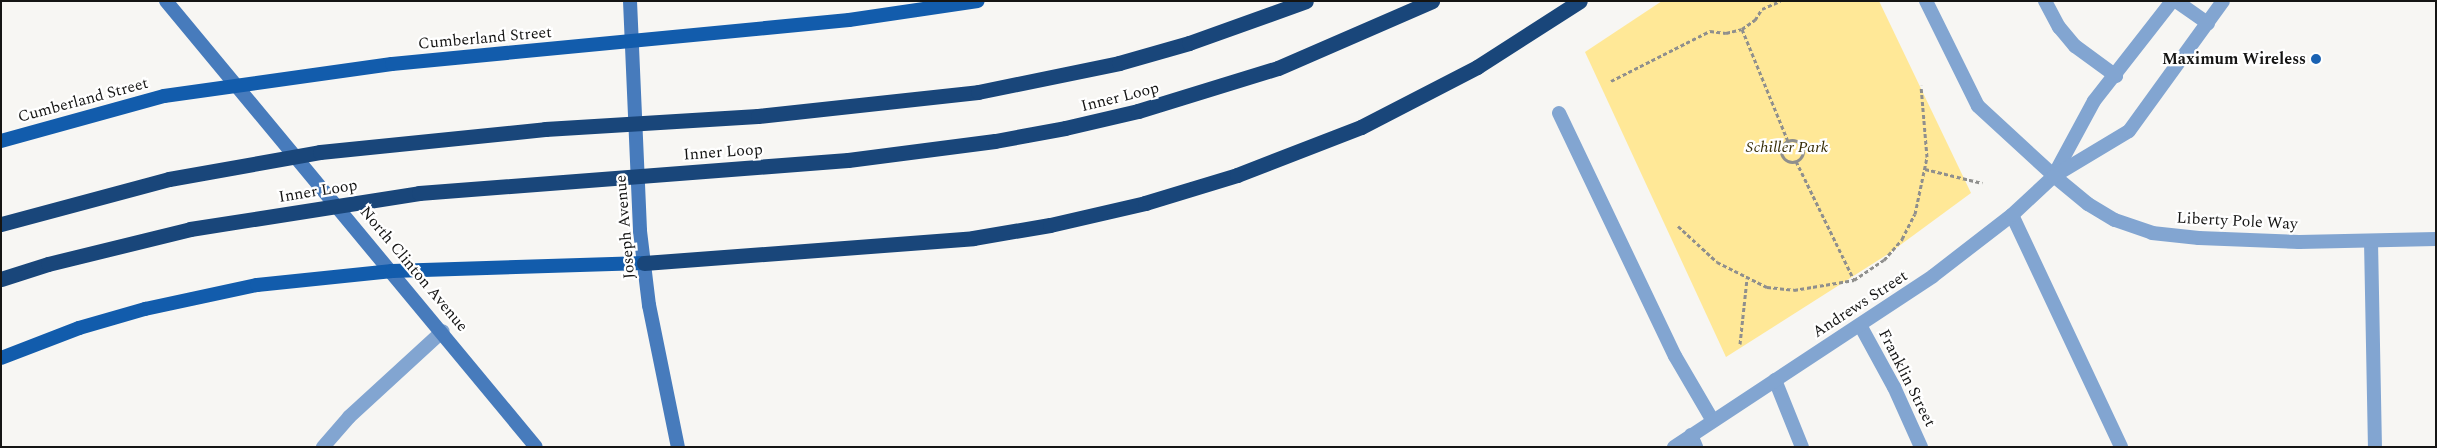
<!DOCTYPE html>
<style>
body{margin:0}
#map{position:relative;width:2437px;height:448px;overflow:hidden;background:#f7f6f3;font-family:Spectral,serif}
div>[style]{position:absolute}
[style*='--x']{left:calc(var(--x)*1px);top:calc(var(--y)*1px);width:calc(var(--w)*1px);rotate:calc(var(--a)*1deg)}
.green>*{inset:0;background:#ffe897}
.path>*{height:3px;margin-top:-1.5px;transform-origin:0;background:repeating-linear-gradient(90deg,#8f8f8d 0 4px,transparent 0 6.5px)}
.path>.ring{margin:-1.5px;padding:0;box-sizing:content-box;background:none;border:3px solid #8f8f8d;border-radius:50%}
.service>*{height:14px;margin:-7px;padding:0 7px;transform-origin:7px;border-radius:7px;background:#82a5d1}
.minor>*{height:14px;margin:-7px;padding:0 7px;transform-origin:7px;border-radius:7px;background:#82a5d1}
.tertiary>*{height:14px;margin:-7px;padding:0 7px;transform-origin:7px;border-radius:7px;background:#82a5d1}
.secondary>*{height:14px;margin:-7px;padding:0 7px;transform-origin:7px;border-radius:7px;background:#477bbc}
.primary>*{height:14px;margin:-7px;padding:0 7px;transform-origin:7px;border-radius:7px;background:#125cac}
.motorway>*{height:15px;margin:-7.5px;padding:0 7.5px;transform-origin:7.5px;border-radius:7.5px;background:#19467a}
.dots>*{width:14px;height:14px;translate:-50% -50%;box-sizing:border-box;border:2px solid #fff;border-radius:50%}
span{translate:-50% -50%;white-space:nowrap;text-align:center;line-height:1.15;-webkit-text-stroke:4.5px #fff;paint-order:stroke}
.street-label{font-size:16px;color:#151514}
.poi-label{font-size:16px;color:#151514;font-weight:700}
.right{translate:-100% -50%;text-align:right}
.park-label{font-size:16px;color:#382e07;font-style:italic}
.frame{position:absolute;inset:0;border:2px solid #151514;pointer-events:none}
</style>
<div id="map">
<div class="green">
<i style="clip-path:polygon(1662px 1px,1879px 1px,1971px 193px,1888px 254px,1726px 357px,1585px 52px)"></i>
</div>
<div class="path">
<i style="--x:1742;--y:29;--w:121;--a:67.7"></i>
<i style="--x:1611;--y:81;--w:111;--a:-26.8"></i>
<i style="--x:1710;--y:31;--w:16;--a:7"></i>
<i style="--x:1726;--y:33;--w:16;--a:-14"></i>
<i style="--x:1742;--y:29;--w:16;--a:-35"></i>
<i style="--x:1755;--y:20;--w:13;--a:-58"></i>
<i style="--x:1762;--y:9;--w:20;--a:-24"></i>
<i class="ring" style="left:1781px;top:140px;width:19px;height:19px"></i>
<i style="--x:1796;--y:161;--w:132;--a:64"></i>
<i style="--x:1925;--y:169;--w:59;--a:13.8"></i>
<i style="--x:1678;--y:226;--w:53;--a:42.7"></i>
<i style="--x:1717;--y:262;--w:56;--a:26.6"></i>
<i style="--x:1767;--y:287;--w:27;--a:6"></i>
<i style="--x:1794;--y:290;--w:61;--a:-9.5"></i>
<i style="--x:1854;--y:280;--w:36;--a:-34"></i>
<i style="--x:1884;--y:260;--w:28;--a:-49"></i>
<i style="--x:1902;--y:239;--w:28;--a:-63"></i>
<i style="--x:1915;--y:214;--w:58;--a:-78.1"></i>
<i style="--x:1927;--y:157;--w:72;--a:-94.8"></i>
<i style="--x:1740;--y:344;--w:65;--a:-83.9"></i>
</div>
<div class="service">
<i style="--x:2045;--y:1;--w:30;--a:62"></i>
<i style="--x:2059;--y:27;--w:25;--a:50"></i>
<i style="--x:2075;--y:46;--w:51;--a:36.2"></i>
<i style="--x:2176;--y:1;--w:39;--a:35"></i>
<i style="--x:1559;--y:113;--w:269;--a:64.5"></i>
<i style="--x:1675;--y:356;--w:75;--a:59.7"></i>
<i style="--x:2012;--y:215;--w:256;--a:64.8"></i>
<i style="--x:2371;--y:241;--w:206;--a:88.9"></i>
<i style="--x:1775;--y:380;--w:72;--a:68.1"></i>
<i style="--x:1691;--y:435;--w:13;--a:67"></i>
<i style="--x:323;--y:447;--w:40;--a:-49"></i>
<i style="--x:349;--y:417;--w:127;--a:-42.5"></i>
</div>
<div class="minor">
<i style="--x:1926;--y:1;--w:117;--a:63.7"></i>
<i style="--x:1978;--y:106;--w:103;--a:42.6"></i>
<i style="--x:2054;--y:176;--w:44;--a:39.5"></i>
<i style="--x:2088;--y:204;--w:31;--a:31"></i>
<i style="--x:2115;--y:220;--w:39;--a:19"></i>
<i style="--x:2152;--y:233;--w:47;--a:6.1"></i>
<i style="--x:2199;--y:238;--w:100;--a:2.3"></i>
<i style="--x:2299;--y:242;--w:137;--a:-1.3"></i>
</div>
<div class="tertiary">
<i style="--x:2054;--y:175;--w:84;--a:-61.6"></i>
<i style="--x:2094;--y:101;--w:127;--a:-52"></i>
<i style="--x:1860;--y:325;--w:71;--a:61.3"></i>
<i style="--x:1894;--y:387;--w:66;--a:65.8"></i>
<i style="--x:1674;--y:447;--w:310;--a:-33.4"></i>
<i style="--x:1933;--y:276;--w:100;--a:-37.7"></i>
<i style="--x:2012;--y:215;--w:57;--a:-42.9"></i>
<i style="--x:2054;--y:176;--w:87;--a:-31"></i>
<i style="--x:2129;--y:131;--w:160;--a:-54.1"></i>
</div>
<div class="secondary">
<i style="--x:166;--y:1;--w:579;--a:50.32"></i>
<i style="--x:630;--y:1;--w:230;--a:87.5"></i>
<i style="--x:640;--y:231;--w:75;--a:83.1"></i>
<i style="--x:649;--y:305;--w:145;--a:78.5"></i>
</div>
<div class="primary">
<i style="--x:1;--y:141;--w:169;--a:-15.4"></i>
<i style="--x:164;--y:96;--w:230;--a:-8"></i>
<i style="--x:392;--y:64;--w:459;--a:-5.5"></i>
<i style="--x:849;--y:20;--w:130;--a:-8.4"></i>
<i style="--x:1;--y:358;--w:84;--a:-21"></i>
<i style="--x:79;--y:328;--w:69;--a:-16.1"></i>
<i style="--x:145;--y:309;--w:115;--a:-12.1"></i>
<i style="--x:257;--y:285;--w:136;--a:-5.9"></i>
<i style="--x:392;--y:271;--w:252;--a:-1.8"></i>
</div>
<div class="motorway">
<i style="--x:1;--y:224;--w:174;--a:-15"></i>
<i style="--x:169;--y:179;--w:153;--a:-10.1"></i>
<i style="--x:320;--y:152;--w:226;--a:-5.8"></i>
<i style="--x:545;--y:129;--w:213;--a:-3.5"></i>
<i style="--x:758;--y:116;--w:221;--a:-6.2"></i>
<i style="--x:978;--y:92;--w:144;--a:-11.6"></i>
<i style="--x:1119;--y:63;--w:73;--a:-15.9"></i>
<i style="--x:1189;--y:43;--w:124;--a:-19.7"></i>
<i style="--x:644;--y:263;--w:330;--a:-4.3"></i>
<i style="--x:973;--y:238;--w:78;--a:-9.6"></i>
<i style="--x:1050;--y:225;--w:98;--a:-13"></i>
<i style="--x:1145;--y:203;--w:96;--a:-16.9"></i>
<i style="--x:1237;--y:175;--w:133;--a:-21.2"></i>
<i style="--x:1361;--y:127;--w:131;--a:-27.3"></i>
<i style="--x:1477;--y:67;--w:122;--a:-32.7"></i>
<i style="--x:1;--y:279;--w:49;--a:-17.7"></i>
<i style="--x:48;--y:264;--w:146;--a:-13.8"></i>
<i style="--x:190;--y:229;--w:232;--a:-8.9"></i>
<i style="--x:419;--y:193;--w:430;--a:-4.4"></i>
<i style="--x:848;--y:160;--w:148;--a:-7.4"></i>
<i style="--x:995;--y:141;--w:71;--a:-10.5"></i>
<i style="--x:1065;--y:128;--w:75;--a:-13.1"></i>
<i style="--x:1138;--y:111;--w:146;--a:-17.1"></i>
<i style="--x:1278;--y:68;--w:168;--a:-23.5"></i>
</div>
<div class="dots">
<i style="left:2316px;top:59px;background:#1a62b2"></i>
</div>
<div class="street-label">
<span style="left:485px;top:38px;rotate:-5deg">Cumberland Street</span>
<span style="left:1120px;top:97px;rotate:-14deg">Inner Loop</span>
<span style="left:83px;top:100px;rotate:-15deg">Cumberland Street</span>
<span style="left:723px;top:152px;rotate:-4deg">Inner Loop</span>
<span style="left:318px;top:191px;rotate:-9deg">Inner Loop</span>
<span style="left:2237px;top:221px;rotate:3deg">Liberty Pole Way</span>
<span style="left:625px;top:227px;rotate:-95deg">Joseph Avenue</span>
<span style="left:414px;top:269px;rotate:50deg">North Clinton Avenue</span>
<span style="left:1860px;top:304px;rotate:-33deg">Andrews Street</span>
<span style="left:1907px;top:378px;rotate:63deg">Franklin Street</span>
</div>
<div class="poi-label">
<span class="right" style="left:2306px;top:59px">Maximum Wireless</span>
</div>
<div class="park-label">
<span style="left:1787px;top:147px">Schiller Park</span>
</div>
<div class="frame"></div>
</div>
